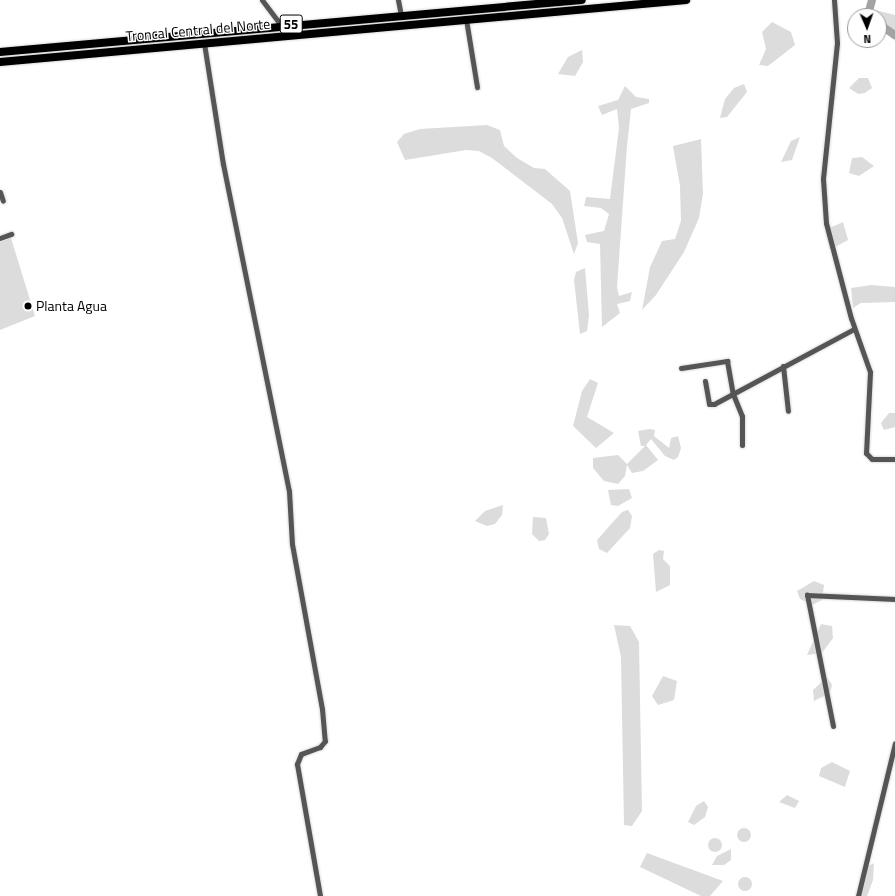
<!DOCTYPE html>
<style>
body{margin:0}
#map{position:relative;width:895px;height:896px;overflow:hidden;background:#fff;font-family:"Titillium Web",sans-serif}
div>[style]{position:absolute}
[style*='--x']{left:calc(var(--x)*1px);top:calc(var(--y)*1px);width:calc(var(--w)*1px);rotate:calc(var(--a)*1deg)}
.green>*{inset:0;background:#dcdcdc}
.round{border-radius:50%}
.river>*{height:8px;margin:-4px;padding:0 4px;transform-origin:4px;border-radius:4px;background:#a3a3a3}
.roads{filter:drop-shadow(0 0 1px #dbdbdb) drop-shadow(0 0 1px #dbdbdb)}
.minor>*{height:5px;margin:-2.5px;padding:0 2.5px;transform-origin:2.5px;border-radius:2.5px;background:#555}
.trunk>*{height:8px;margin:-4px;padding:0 4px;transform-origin:4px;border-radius:4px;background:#000}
.dots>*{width:11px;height:11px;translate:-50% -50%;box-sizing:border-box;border:2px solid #fff;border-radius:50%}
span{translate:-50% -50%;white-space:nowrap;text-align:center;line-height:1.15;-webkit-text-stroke:3px #fff;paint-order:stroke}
.shield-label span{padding:1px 3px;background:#fff;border:1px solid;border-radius:3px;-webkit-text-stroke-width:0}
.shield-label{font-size:13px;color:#000;font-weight:700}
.street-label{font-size:14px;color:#000}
.poi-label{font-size:14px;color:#000}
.left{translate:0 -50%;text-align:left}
.north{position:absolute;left:847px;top:8px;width:40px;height:40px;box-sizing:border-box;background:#fff;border:1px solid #999;border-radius:50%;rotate:178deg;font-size:11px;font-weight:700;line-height:16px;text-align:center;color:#000}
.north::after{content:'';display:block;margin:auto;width:14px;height:18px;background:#000;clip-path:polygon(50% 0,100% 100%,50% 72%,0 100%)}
</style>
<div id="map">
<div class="green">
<i style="clip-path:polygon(875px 10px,895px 15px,895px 41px,881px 29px)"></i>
<i style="clip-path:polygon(772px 22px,791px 32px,795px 45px,768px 66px,759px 65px,766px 49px,762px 32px)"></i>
<i style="clip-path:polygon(582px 50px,583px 62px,575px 76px,558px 74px,568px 57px)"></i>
<i style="clip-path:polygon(859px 78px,868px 78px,872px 88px,865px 93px,858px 94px,849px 88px)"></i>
<i style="clip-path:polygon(744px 84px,747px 92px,727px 117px,720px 118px,725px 99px,734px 88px)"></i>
<i style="clip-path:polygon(625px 86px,636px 97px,649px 99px,649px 103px,631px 109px,627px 146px,617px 287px,619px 296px,632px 292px,630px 301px,617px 304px,620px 313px,602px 327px,600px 244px,587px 242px,585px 235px,604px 231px,609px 214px,601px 208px,584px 206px,586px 197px,610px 199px,619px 128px,617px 109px,602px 115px,598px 106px,618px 100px)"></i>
<i style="clip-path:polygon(487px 125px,500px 130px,504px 146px,517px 158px,534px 168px,545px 169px,570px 191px,578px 243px,574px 254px,562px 218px,552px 204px,492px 158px,479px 151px,466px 150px,405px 160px,397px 142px,404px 134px,420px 129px)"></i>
<i style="clip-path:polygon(800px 137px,792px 160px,781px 162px,791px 141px)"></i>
<i style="clip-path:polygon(701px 139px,703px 194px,699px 218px,684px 252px,656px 295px,642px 310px,650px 267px,662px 241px,675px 239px,681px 221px,680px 186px,673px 146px)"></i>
<i style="clip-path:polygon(862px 157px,874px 166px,859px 176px,849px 173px,852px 158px)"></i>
<i style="clip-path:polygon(843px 222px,848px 240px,830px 250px,825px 230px)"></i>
<i style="clip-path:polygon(11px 238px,35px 316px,0 330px,0 242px)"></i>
<i style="clip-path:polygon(585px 268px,589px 315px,587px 331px,580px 334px,574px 280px,576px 272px)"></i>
<i style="clip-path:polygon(871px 285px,895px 287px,895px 302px,861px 303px,853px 308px,851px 288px)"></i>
<i style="clip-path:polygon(590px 379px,598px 383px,587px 417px,614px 433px,596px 448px,573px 426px,582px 391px)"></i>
<i style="clip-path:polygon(889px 413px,895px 413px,895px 427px,884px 430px,881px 423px)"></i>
<i style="clip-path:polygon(649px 429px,655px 430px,654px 436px,669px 448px,671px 438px,678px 436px,681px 448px,678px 457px,674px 460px,665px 456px,651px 439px,646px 445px,658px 460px,643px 471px,632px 473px,627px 465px,625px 476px,618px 484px,604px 481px,593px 468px,593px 458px,618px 455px,627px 464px,645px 446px,641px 446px,638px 431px)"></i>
<i style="clip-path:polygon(629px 489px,632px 498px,618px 506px,611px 505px,608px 490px)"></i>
<i style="clip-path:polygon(503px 505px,502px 515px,495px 524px,487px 526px,475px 521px,485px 511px)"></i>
<i style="clip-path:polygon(628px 510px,632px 516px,630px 528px,607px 553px,599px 549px,597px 540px,622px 512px)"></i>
<i style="clip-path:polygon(533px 517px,546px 518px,549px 534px,545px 540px,539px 541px,532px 534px)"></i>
<i style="clip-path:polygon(659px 550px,664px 551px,663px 559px,670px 566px,670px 585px,656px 592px,653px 554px)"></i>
<i style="clip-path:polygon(814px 581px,824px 585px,822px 600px,812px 605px,800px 599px,797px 591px)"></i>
<i style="clip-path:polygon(821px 624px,832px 626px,833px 638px,822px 653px,807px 655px)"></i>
<i style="clip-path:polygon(614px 625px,630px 626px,639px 642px,642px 811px,632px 826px,624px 825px,621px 657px)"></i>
<i style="clip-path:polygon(663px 676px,677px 681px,674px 700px,658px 705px,652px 696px)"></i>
<i style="clip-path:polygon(827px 677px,832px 685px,830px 693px,814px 701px,813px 690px)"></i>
<i style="clip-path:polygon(832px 762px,850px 771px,845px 787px,819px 776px,821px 768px)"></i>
<i style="clip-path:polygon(787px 795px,799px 801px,795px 808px,779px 802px)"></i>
<i style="clip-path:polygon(704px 801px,708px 807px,705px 817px,694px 825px,688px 822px,696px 806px)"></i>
<i class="round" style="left:737px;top:828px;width:14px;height:14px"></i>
<i class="round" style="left:708px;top:838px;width:14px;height:14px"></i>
<i style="clip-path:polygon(731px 849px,731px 860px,724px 865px,712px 865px,717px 856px)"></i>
<i style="clip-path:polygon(647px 853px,723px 881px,710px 896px,701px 896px,640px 867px)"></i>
<i style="clip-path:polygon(874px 863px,873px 880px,867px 896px,858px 896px,862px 870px)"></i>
<i class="round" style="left:738px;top:877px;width:14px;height:14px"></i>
</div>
<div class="river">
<i style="--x:872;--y:0;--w:11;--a:105"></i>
<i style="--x:869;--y:11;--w:6;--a:51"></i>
<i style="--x:879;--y:24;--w:19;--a:35"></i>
</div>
<div class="roads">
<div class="minor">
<i style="--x:262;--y:0;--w:31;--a:53"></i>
<i style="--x:398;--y:0;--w:15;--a:79"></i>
<i style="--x:834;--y:0;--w:43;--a:86"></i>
<i style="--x:837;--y:43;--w:137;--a:95.9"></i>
<i style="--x:823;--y:179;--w:44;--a:86.1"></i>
<i style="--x:826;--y:223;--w:98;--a:75.3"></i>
<i style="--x:851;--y:318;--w:57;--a:70.6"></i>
<i style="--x:870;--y:372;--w:81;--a:92.8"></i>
<i style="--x:866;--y:453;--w:8;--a:45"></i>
<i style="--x:872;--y:459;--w:23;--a:0"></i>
<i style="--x:466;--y:19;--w:69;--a:80.8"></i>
<i style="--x:204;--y:43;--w:122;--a:81.1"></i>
<i style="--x:223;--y:164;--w:334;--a:78.6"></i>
<i style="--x:289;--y:491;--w:53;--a:86.8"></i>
<i style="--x:292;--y:544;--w:168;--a:79.7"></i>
<i style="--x:322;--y:709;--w:32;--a:85"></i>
<i style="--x:325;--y:741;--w:8;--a:130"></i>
<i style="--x:320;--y:747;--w:20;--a:160"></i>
<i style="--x:301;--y:754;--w:11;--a:112"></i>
<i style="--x:297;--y:764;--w:134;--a:80.1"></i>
<i style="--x:0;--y:192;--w:9;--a:72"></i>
<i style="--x:0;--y:238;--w:12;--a:-20"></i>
<i style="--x:783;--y:366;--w:45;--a:83.7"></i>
<i style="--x:681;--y:368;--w:47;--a:-8.7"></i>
<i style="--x:727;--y:361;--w:34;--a:80"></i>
<i style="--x:733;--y:394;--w:24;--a:68"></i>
<i style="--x:742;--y:416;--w:29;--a:90"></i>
<i style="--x:705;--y:381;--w:23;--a:80"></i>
<i style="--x:709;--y:404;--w:5;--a:0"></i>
<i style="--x:714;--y:404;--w:159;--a:-28.2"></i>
<i style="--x:833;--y:726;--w:134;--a:-101.2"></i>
<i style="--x:807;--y:595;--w:88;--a:2.6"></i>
<i style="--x:858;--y:896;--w:157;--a:-76.4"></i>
</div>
<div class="trunk">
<i style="--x:0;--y:52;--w:584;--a:-5.11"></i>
<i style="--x:0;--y:62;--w:689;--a:-5.16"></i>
</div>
</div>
<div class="dots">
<i style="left:28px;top:306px;background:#000"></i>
</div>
<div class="shield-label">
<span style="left:291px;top:24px">55</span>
</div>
<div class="street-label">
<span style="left:198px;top:30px;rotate:-5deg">Troncal Central del Norte</span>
</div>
<div class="poi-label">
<span class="left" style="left:36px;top:306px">Planta Agua</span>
</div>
<div class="north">N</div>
</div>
